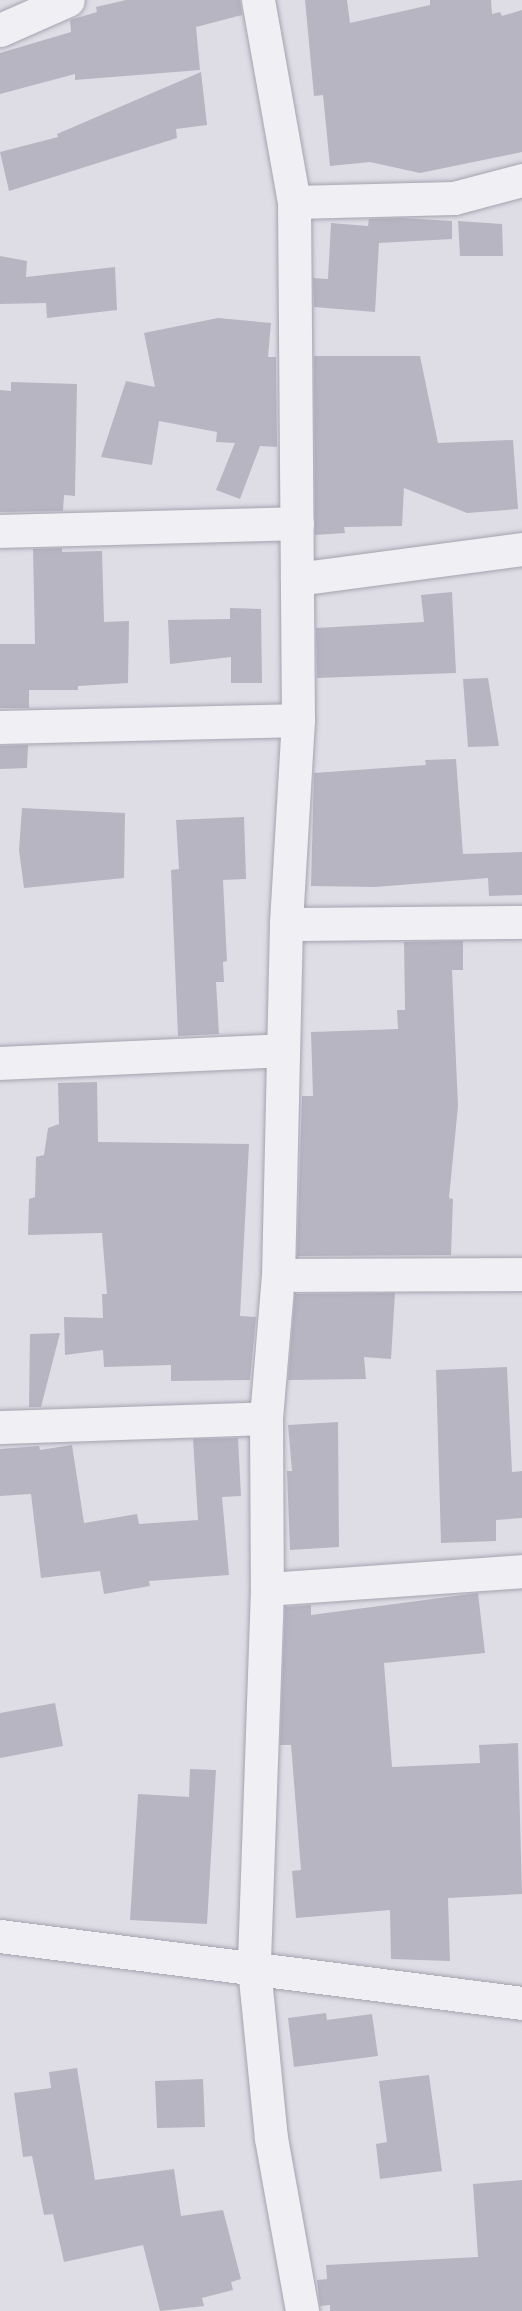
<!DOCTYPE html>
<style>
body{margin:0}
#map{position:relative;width:522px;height:2311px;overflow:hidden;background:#dedde6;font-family:Figtree,sans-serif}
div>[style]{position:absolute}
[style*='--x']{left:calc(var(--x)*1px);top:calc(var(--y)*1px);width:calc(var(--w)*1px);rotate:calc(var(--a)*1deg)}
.building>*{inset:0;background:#b7b5c2}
.roads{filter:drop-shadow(0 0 2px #a5a3af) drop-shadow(0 0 2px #a5a3af)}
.minor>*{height:33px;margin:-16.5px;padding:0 16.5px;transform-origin:16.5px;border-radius:16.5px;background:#f0eff4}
span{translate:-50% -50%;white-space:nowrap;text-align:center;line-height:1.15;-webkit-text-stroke:5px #edecf4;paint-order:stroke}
</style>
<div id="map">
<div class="building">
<i style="clip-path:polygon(126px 0,240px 0,242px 15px,196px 27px,200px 70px,75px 80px,75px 74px,0 94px,0 53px,71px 32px,70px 20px,97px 12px,96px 7px)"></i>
<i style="clip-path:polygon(305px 0,347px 0,350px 23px,430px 5px,430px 0,491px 0,492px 14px,500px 12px,502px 16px,522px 10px,522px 152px,420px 173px,370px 162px,330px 166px,323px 95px,314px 96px)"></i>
<i style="clip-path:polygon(201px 72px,207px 125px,176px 129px,177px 138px,9px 191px,0 152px,58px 137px,57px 134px)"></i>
<i style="clip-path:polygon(402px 218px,452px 221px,452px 239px,379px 243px,375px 312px,314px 307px,313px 278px,328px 279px,331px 223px,368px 226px,369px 219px)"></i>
<i style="clip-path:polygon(458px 221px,502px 224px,503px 256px,460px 256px)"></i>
<i style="clip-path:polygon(0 256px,27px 261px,26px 277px,115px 267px,117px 310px,47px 318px,46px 303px,0 304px)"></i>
<i style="clip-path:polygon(218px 318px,271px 323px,268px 357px,276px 357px,277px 447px,260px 446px,240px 499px,216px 490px,235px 443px,216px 442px,217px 432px,159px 421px,152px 465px,101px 457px,126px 381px,155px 387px,144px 333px)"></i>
<i style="clip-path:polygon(314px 356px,420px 356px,438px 443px,513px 440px,518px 509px,467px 513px,404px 488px,402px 526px,344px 527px,345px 533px,315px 535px)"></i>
<i style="clip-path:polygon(11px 382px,77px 384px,75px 496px,64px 495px,63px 511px,0 512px,0 390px,11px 391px)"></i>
<i style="clip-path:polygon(62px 548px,62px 552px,102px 551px,104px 622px,129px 621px,128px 683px,78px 686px,78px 690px,29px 690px,29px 708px,0 708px,0 644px,35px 644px,33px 549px)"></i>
<i style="clip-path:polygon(452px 592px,456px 673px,317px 678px,316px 628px,424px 622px,421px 595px)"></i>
<i style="clip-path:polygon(230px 608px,261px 609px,262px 683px,231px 683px,231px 657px,170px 664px,168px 620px,230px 619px)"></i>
<i style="clip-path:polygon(488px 678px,499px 746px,468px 747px,463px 679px)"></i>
<i style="clip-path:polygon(28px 745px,27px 768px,0 769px,0 746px)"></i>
<i style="clip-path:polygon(456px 759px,463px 854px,522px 852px,522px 895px,489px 896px,488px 878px,375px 887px,311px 886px,314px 773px,426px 765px,425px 760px)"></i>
<i style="clip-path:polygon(22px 808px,125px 813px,124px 878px,24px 888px,19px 850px)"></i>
<i style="clip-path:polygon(244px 817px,246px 879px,223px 880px,227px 961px,223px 962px,224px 982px,216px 982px,219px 1034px,178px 1036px,171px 870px,179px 869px,176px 820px)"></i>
<i style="clip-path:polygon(463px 941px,463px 970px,452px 970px,458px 1106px,449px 1198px,453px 1199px,451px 1255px,297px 1256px,302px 1096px,313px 1096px,311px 1032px,398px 1029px,397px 1010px,405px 1010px,404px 942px)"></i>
<i style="clip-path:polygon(97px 1082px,98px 1142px,249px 1144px,240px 1316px,256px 1317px,250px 1380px,171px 1381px,171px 1365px,104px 1367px,103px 1350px,65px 1355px,64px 1317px,103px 1318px,102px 1294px,107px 1294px,102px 1233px,28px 1235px,29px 1199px,35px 1197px,36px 1157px,44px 1155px,48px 1128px,59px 1124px,58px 1083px)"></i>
<i style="clip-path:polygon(395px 1293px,391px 1359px,364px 1357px,366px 1379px,288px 1380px,295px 1294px)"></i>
<i style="clip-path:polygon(60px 1333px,41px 1407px,29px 1407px,30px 1334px)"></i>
<i style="clip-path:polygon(507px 1367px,512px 1472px,522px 1471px,522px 1518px,496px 1520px,496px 1541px,441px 1543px,436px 1370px)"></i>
<i style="clip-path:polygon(338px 1422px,339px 1547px,290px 1550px,287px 1471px,292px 1471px,288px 1425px)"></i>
<i style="clip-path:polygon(238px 1438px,241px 1496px,222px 1497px,229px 1575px,149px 1581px,150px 1586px,104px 1594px,100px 1571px,41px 1578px,31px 1494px,0 1496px,0 1449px,39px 1446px,40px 1450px,72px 1445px,84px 1523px,137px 1514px,139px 1524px,198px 1520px,193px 1439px)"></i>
<i style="clip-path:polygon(478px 1593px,485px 1653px,384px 1663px,392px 1767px,480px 1763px,479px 1745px,518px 1743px,522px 1894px,448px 1898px,450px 1961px,391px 1959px,390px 1910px,296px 1918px,292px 1871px,301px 1870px,291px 1745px,280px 1745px,285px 1607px,311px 1605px,311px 1615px)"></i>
<i style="clip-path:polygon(55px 1703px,63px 1746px,0 1758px,0 1713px)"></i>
<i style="clip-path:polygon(190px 1769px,216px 1770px,207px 1924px,130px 1920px,138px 1794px,189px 1797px)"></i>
<i style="clip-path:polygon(326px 2013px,327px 2020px,372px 2014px,378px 2056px,294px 2067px,288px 2018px)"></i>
<i style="clip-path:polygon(77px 2068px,95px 2180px,174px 2169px,181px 2216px,223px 2210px,241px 2279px,231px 2282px,233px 2290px,202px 2298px,204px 2306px,160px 2311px,143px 2245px,64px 2262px,53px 2214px,44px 2215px,32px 2156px,23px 2157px,14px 2093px,51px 2088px,49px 2072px)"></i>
<i style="clip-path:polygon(429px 2075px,442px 2171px,380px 2179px,376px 2144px,387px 2142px,379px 2081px)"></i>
<i style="clip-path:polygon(203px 2079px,205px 2127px,157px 2128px,155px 2081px)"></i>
<i style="clip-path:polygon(522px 2180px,522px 2311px,330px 2311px,330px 2305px,320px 2306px,317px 2280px,327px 2279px,326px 2265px,478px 2257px,473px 2184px)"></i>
</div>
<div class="roads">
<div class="minor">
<i style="--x:258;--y:0;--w:205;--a:79.9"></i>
<i style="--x:294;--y:202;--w:518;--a:89.56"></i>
<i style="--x:298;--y:720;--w:204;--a:93.4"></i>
<i style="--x:286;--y:924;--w:351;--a:91.3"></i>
<i style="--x:278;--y:1275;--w:144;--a:94.8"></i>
<i style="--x:266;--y:1418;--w:171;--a:89.7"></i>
<i style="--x:267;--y:1589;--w:379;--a:92"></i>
<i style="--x:254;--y:1968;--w:171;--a:84.3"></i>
<i style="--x:271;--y:2138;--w:176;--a:79.8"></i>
<i style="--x:0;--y:30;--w:74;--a:-23.8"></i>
<i style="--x:294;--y:202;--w:160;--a:-1.4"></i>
<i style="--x:454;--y:198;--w:70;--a:-14.8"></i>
<i style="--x:0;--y:531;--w:297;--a:-1.5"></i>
<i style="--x:297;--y:579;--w:227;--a:-7.6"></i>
<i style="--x:0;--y:727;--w:298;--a:-1.3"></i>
<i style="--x:286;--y:924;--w:236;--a:-0.5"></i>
<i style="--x:0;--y:1063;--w:282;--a:-2.6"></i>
<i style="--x:278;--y:1275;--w:244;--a:-0.2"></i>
<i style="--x:0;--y:1427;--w:266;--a:-1.9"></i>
<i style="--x:267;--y:1589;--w:256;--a:-4"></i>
<i style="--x:0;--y:1936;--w:526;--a:7.31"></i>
</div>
</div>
</div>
